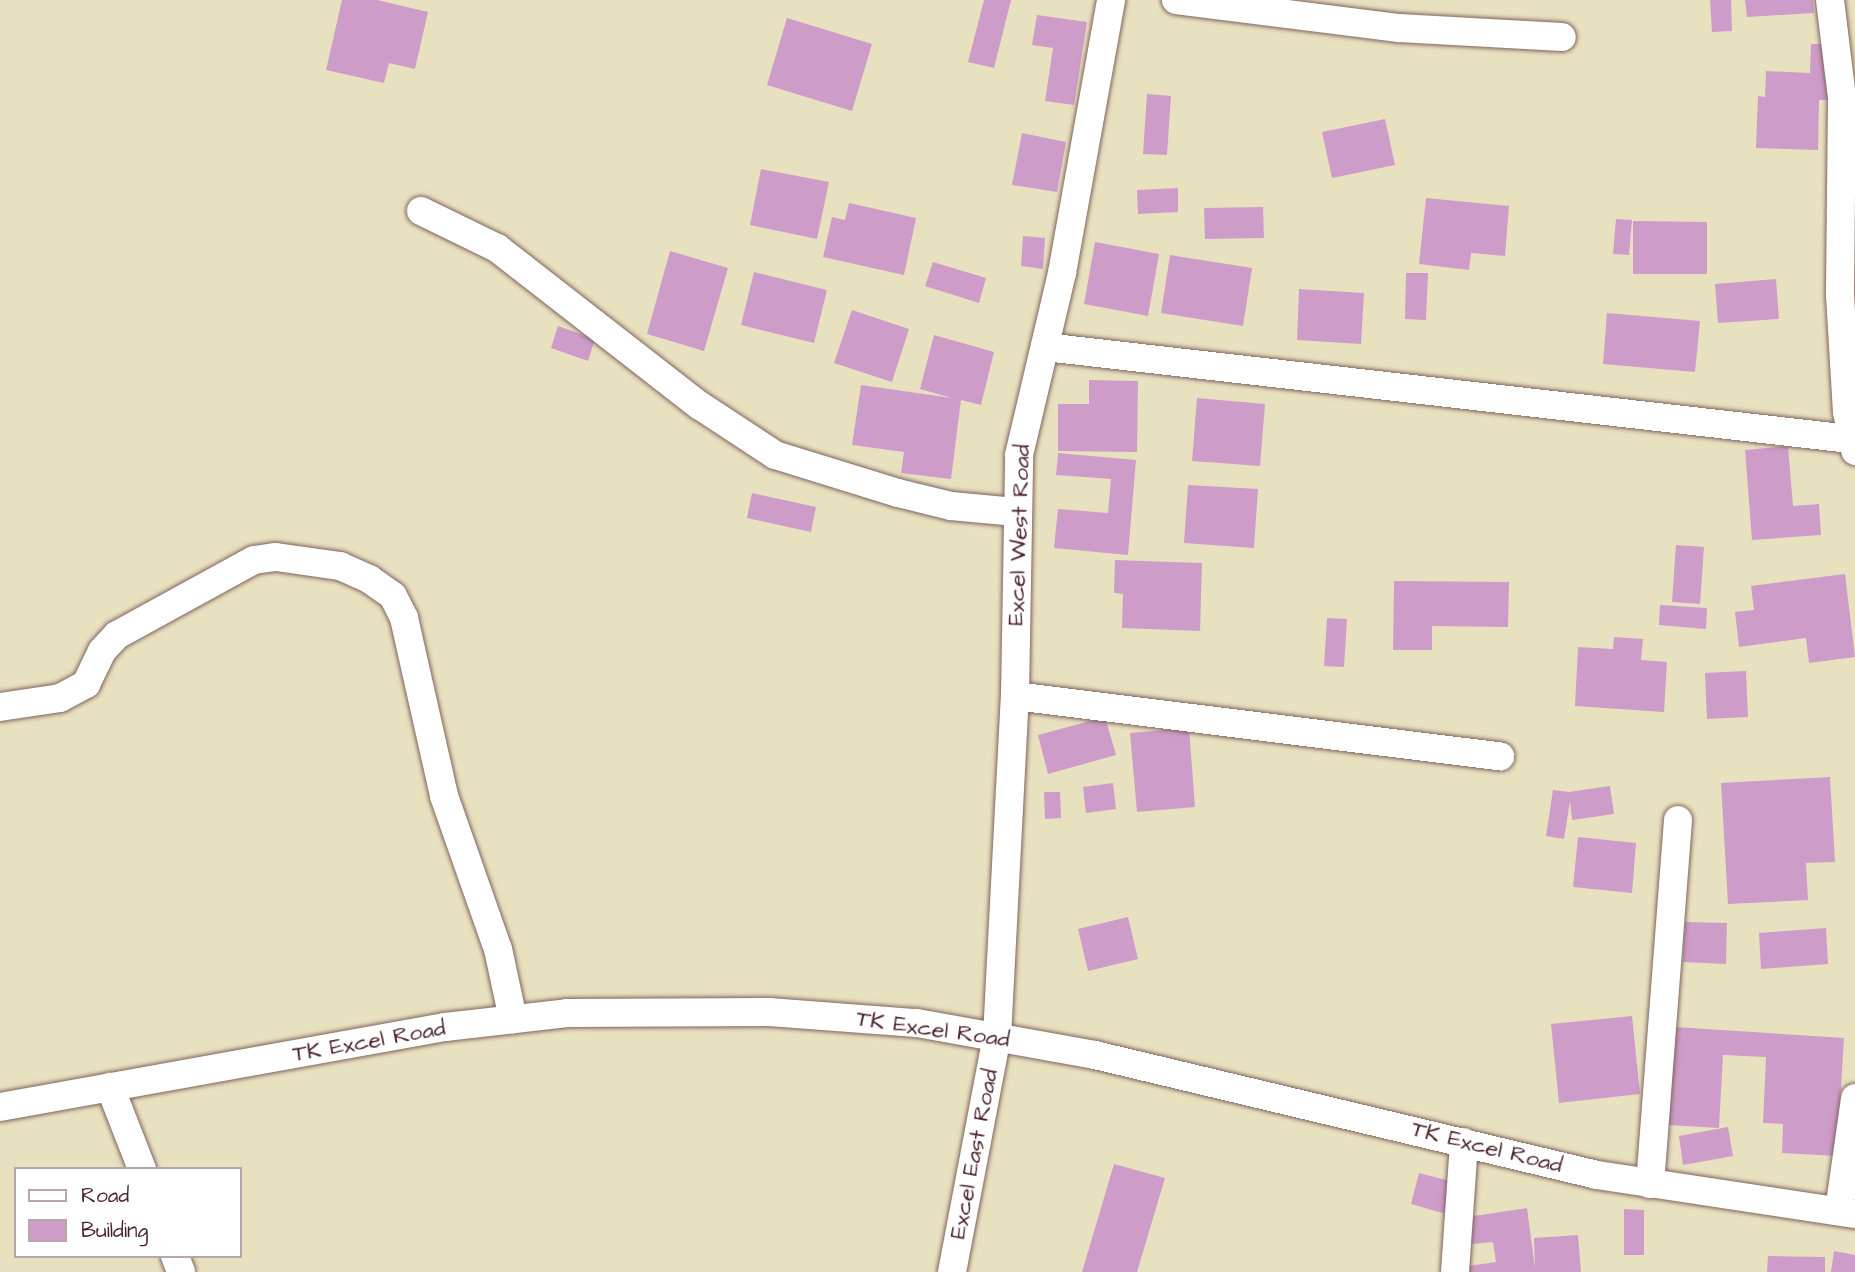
<!DOCTYPE html>
<style>
body{margin:0}
#map{position:relative;width:1855px;height:1272px;overflow:hidden;background:#e8e1bf;font-family:"Architects Daughter",sans-serif}
div>[style]{position:absolute}
[style*='--x']{left:calc(var(--x)*1px);top:calc(var(--y)*1px);width:calc(var(--w)*1px);rotate:calc(var(--a)*1deg)}
.building>*{inset:0;background:#ce9cc9}
.roads{filter:drop-shadow(0 0 2px #81635f) drop-shadow(0 0 2px #81635f)}
.minor>*{height:28px;margin:-14px;padding:0 14px;transform-origin:14px;border-radius:14px;background:#fff}
span{translate:-50% -50%;white-space:nowrap;text-align:center;line-height:1.15;-webkit-text-stroke:5px #fff;paint-order:stroke}
.street-label{font-size:23px;color:#4a1f2b}
.legend{position:absolute;left:14px;top:1167px;width:228px;height:91px;box-sizing:border-box;background:#fff;border:2px solid #b7a5aa;margin:0;padding:9px 12px;list-style:none;font-size:21px;color:#4a1f2b}
.legend li{display:flex;align-items:center;gap:14px;height:35px}
.legend b{width:35px;border:2px solid #b7a5aa}
</style>
<div id="map">
<div class="building">
<i style="clip-path:polygon(342px 0,377px 0,428px 12px,415px 69px,389px 63px,384px 83px,326px 70px)"></i>
<i style="clip-path:polygon(984px 0,1011px 0,994px 68px,968px 62px)"></i>
<i style="clip-path:polygon(1710px 0,1731px 0,1732px 31px,1712px 32px)"></i>
<i style="clip-path:polygon(1745px 0,1813px 0,1814px 13px,1747px 17px)"></i>
<i style="clip-path:polygon(1037px 15px,1087px 22px,1074px 105px,1045px 101px,1053px 48px,1032px 45px)"></i>
<i style="clip-path:polygon(787px 18px,872px 44px,852px 111px,767px 85px)"></i>
<i style="clip-path:polygon(1811px 44px,1841px 44px,1839px 100px,1819px 100px,1818px 150px,1756px 148px,1758px 96px,1765px 97px,1766px 71px,1810px 73px)"></i>
<i style="clip-path:polygon(1147px 94px,1171px 96px,1167px 155px,1143px 154px)"></i>
<i style="clip-path:polygon(1385px 119px,1395px 165px,1332px 178px,1322px 132px)"></i>
<i style="clip-path:polygon(1022px 133px,1066px 142px,1057px 192px,1012px 185px)"></i>
<i style="clip-path:polygon(761px 169px,829px 182px,817px 239px,750px 225px)"></i>
<i style="clip-path:polygon(1178px 188px,1178px 212px,1138px 214px,1137px 190px)"></i>
<i style="clip-path:polygon(1426px 198px,1509px 206px,1505px 256px,1471px 253px,1469px 270px,1419px 264px)"></i>
<i style="clip-path:polygon(849px 203px,916px 218px,904px 275px,823px 257px,832px 217px,845px 220px)"></i>
<i style="clip-path:polygon(1263px 207px,1264px 238px,1205px 239px,1204px 208px)"></i>
<i style="clip-path:polygon(1616px 219px,1632px 220px,1629px 255px,1613px 254px)"></i>
<i style="clip-path:polygon(1633px 221px,1707px 222px,1707px 274px,1633px 274px)"></i>
<i style="clip-path:polygon(1023px 236px,1045px 238px,1043px 269px,1021px 266px)"></i>
<i style="clip-path:polygon(1095px 242px,1159px 254px,1148px 316px,1084px 304px)"></i>
<i style="clip-path:polygon(670px 251px,728px 268px,704px 351px,647px 334px)"></i>
<i style="clip-path:polygon(1170px 255px,1252px 268px,1243px 326px,1161px 313px)"></i>
<i style="clip-path:polygon(933px 262px,986px 278px,979px 303px,925px 286px)"></i>
<i style="clip-path:polygon(754px 272px,827px 290px,814px 343px,741px 325px)"></i>
<i style="clip-path:polygon(1406px 273px,1428px 273px,1426px 320px,1405px 319px)"></i>
<i style="clip-path:polygon(1776px 279px,1779px 319px,1718px 323px,1715px 284px)"></i>
<i style="clip-path:polygon(1299px 289px,1364px 293px,1361px 344px,1297px 340px)"></i>
<i style="clip-path:polygon(852px 310px,909px 329px,892px 382px,834px 363px)"></i>
<i style="clip-path:polygon(1607px 313px,1700px 321px,1695px 372px,1603px 364px)"></i>
<i style="clip-path:polygon(558px 326px,595px 339px,588px 361px,551px 348px)"></i>
<i style="clip-path:polygon(934px 335px,994px 352px,981px 405px,961px 400px,951px 479px,901px 473px,904px 452px,852px 445px,861px 385px,952px 398px,920px 389px)"></i>
<i style="clip-path:polygon(1089px 380px,1138px 381px,1137px 452px,1058px 451px,1058px 404px,1089px 404px)"></i>
<i style="clip-path:polygon(1197px 398px,1265px 404px,1260px 466px,1192px 461px)"></i>
<i style="clip-path:polygon(1788px 446px,1793px 506px,1819px 504px,1821px 535px,1752px 540px,1745px 450px)"></i>
<i style="clip-path:polygon(1058px 453px,1136px 460px,1128px 555px,1054px 548px,1058px 509px,1108px 513px,1111px 479px,1056px 475px)"></i>
<i style="clip-path:polygon(1188px 485px,1258px 489px,1254px 548px,1184px 543px)"></i>
<i style="clip-path:polygon(752px 493px,816px 507px,811px 532px,747px 518px)"></i>
<i style="clip-path:polygon(1676px 545px,1704px 547px,1700px 604px,1672px 602px)"></i>
<i style="clip-path:polygon(1115px 560px,1202px 563px,1200px 631px,1122px 628px,1123px 594px,1114px 593px)"></i>
<i style="clip-path:polygon(1845px 574px,1855px 657px,1809px 663px,1806px 638px,1739px 647px,1735px 612px,1754px 610px,1751px 586px)"></i>
<i style="clip-path:polygon(1394px 581px,1509px 582px,1508px 627px,1432px 626px,1432px 650px,1393px 650px)"></i>
<i style="clip-path:polygon(1660px 605px,1707px 608px,1706px 629px,1659px 625px)"></i>
<i style="clip-path:polygon(1327px 618px,1347px 619px,1344px 667px,1324px 666px)"></i>
<i style="clip-path:polygon(1614px 637px,1643px 639px,1641px 660px,1667px 662px,1664px 712px,1575px 706px,1578px 647px,1613px 649px)"></i>
<i style="clip-path:polygon(1746px 671px,1748px 717px,1707px 719px,1705px 673px)"></i>
<i style="clip-path:polygon(1105px 717px,1116px 755px,1048px 774px,1038px 735px)"></i>
<i style="clip-path:polygon(1189px 728px,1195px 807px,1137px 812px,1130px 733px)"></i>
<i style="clip-path:polygon(1830px 777px,1835px 862px,1806px 863px,1808px 900px,1728px 904px,1721px 783px)"></i>
<i style="clip-path:polygon(1113px 783px,1116px 809px,1086px 813px,1083px 787px)"></i>
<i style="clip-path:polygon(1610px 786px,1614px 814px,1572px 820px,1570px 801px,1564px 839px,1546px 836px,1553px 790px,1569px 792px)"></i>
<i style="clip-path:polygon(1044px 792px,1060px 792px,1061px 818px,1045px 819px)"></i>
<i style="clip-path:polygon(1578px 837px,1636px 843px,1632px 893px,1573px 887px)"></i>
<i style="clip-path:polygon(1128px 917px,1138px 959px,1088px 971px,1078px 929px)"></i>
<i style="clip-path:polygon(1685px 922px,1727px 923px,1726px 964px,1683px 962px)"></i>
<i style="clip-path:polygon(1826px 928px,1828px 964px,1761px 969px,1759px 933px)"></i>
<i style="clip-path:polygon(1632px 1016px,1640px 1094px,1559px 1103px,1551px 1024px)"></i>
<i style="clip-path:polygon(1675px 1027px,1844px 1038px,1837px 1156px,1782px 1153px,1783px 1124px,1763px 1123px,1766px 1057px,1723px 1055px,1719px 1128px,1669px 1125px)"></i>
<i style="clip-path:polygon(1728px 1127px,1733px 1156px,1683px 1165px,1679px 1136px)"></i>
<i style="clip-path:polygon(1114px 1164px,1165px 1178px,1137px 1272px,1082px 1272px)"></i>
<i style="clip-path:polygon(1419px 1173px,1454px 1182px,1446px 1214px,1411px 1204px)"></i>
<i style="clip-path:polygon(1527px 1208px,1535px 1268px,1534px 1238px,1578px 1235px,1581px 1272px,1463px 1272px,1462px 1267px,1496px 1262px,1493px 1242px,1471px 1244px,1467px 1217px)"></i>
<i style="clip-path:polygon(1624px 1209px,1644px 1210px,1644px 1255px,1624px 1255px)"></i>
<i style="clip-path:polygon(1834px 1251px,1855px 1255px,1855px 1272px,1831px 1272px)"></i>
<i style="clip-path:polygon(1768px 1256px,1825px 1257px,1825px 1272px,1767px 1272px)"></i>
</div>
<div class="roads">
<div class="minor">
<i style="--x:1176;--y:0;--w:225;--a:7.2"></i>
<i style="--x:1399;--y:28;--w:163;--a:3.2"></i>
<i style="--x:1830;--y:0;--w:99;--a:83"></i>
<i style="--x:1842;--y:98;--w:197;--a:90.6"></i>
<i style="--x:1840;--y:295;--w:117;--a:86.6"></i>
<i style="--x:1847;--y:412;--w:40;--a:78"></i>
<i style="--x:421;--y:211;--w:85;--a:26"></i>
<i style="--x:497;--y:248;--w:256;--a:37.9"></i>
<i style="--x:699;--y:405;--w:91;--a:33.3"></i>
<i style="--x:775;--y:455;--w:129;--a:17.2"></i>
<i style="--x:898;--y:493;--w:55;--a:13.8"></i>
<i style="--x:951;--y:506;--w:65;--a:5.3"></i>
<i style="--x:1045;--y:347;--w:810;--a:6.52"></i>
<i style="--x:1015;--y:696;--w:489;--a:7.1"></i>
<i style="--x:0;--y:707;--w:61;--a:-8.5"></i>
<i style="--x:60;--y:698;--w:30;--a:-28"></i>
<i style="--x:86;--y:684;--w:37;--a:-64"></i>
<i style="--x:102;--y:651;--w:22;--a:-47"></i>
<i style="--x:117;--y:635;--w:156;--a:-28.7"></i>
<i style="--x:254;--y:560;--w:22;--a:-8"></i>
<i style="--x:276;--y:557;--w:65;--a:8"></i>
<i style="--x:340;--y:566;--w:32;--a:24"></i>
<i style="--x:369;--y:579;--w:29;--a:35"></i>
<i style="--x:393;--y:596;--w:25;--a:63"></i>
<i style="--x:404;--y:618;--w:182;--a:77.3"></i>
<i style="--x:444;--y:796;--w:162;--a:70.6"></i>
<i style="--x:498;--y:949;--w:72;--a:77.9"></i>
<i style="--x:110;--y:1087;--w:88;--a:68.7"></i>
<i style="--x:0;--y:1107;--w:452;--a:-10.2"></i>
<i style="--x:445;--y:1027;--w:123;--a:-6.5"></i>
<i style="--x:567;--y:1013;--w:202;--a:-0.3"></i>
<i style="--x:769;--y:1012;--w:148;--a:4.3"></i>
<i style="--x:917;--y:1023;--w:181;--a:10.2"></i>
<i style="--x:1095;--y:1055;--w:516;--a:13.44"></i>
<i style="--x:1597;--y:1175;--w:261;--a:8.6"></i>
<i style="--x:1650;--y:1184;--w:365;--a:-85.6"></i>
<i style="--x:1839;--y:1211;--w:114;--a:-81.9"></i>
<i style="--x:175;--y:1256;--w:17;--a:69"></i>
<i style="--x:952;--y:1272;--w:239;--a:-79.2"></i>
<i style="--x:997;--y:1037;--w:341;--a:-87"></i>
<i style="--x:1015;--y:696;--w:241;--a:-89"></i>
<i style="--x:1019;--y:455;--w:187;--a:-76.7"></i>
<i style="--x:1062;--y:273;--w:277;--a:-79.8"></i>
<i style="--x:1455;--y:1272;--w:130;--a:-86"></i>
</div>
</div>
<div class="street-label">
<span style="left:1019px;top:535px;rotate:-88deg">Excel West Road</span>
<span style="left:933px;top:1029px;rotate:8deg">TK Excel Road</span>
<span style="left:369px;top:1041px;rotate:-10deg">TK Excel Road</span>
<span style="left:1487px;top:1147px;rotate:14deg">TK Excel Road</span>
<span style="left:974px;top:1154px;rotate:-79deg">Excel East Road</span>
</div>
<ul class="legend">
<li><b style="height:9px;background:#fff"></b>Road</li>
<li><b style="height:19px;background:#ce9cc9"></b>Building</li>
</ul>
</div>
